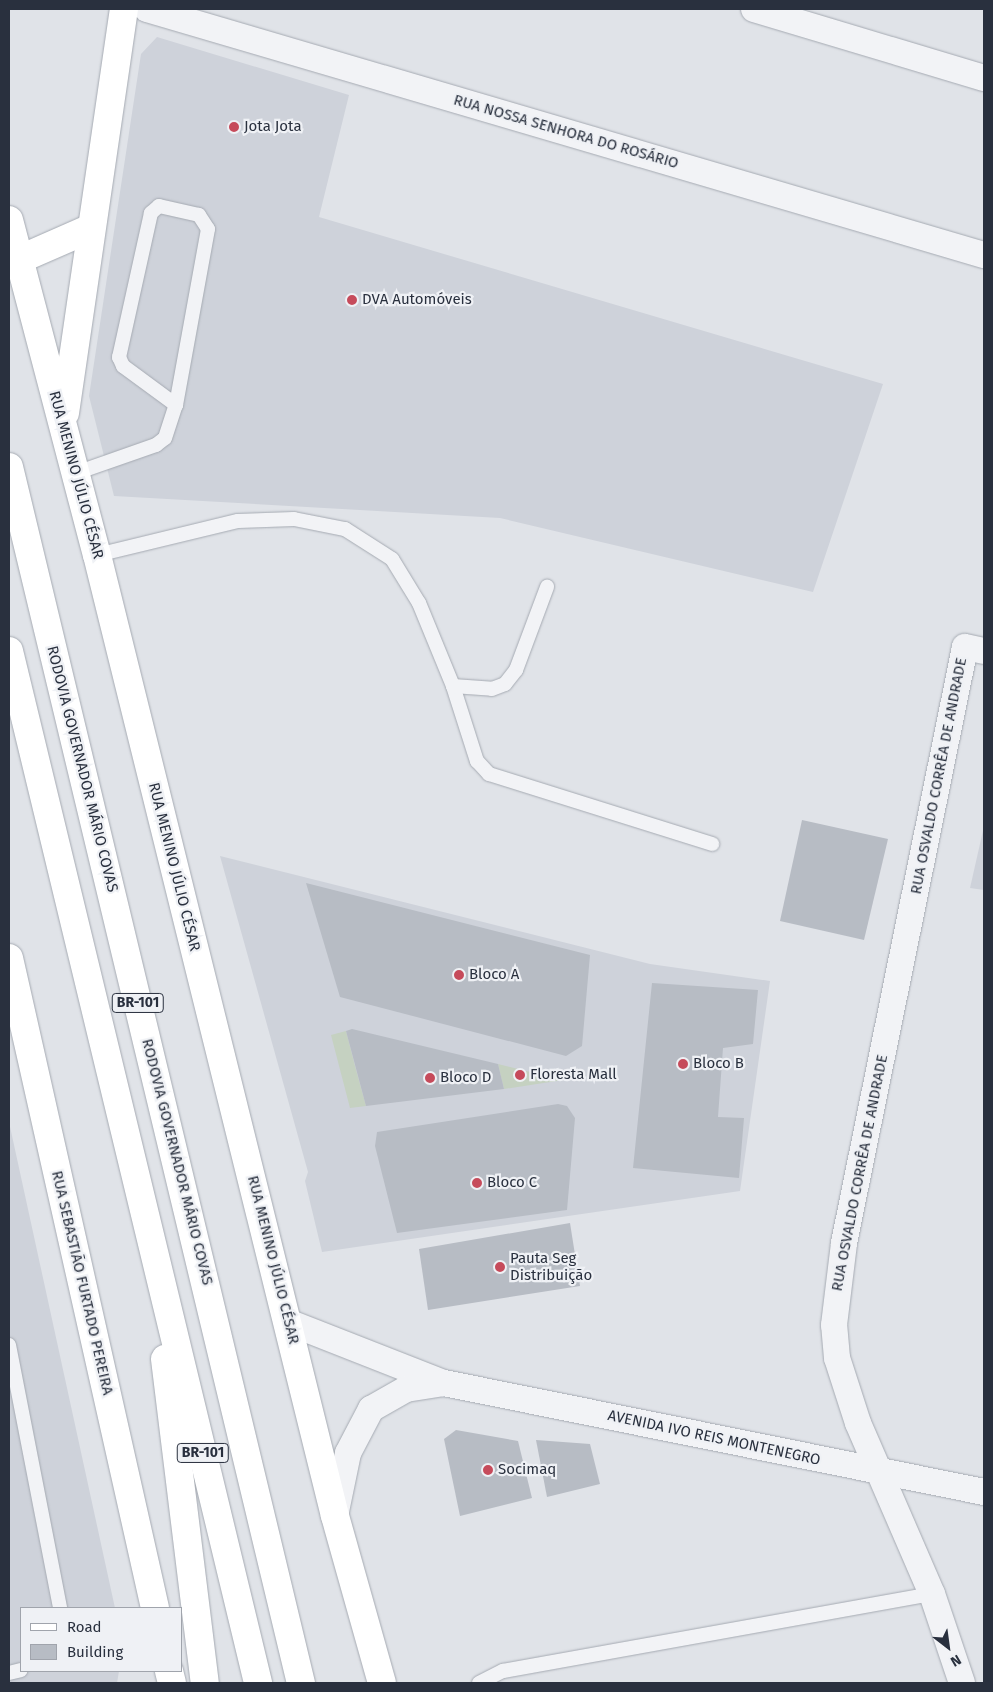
<!DOCTYPE html>
<meta charset="utf-8">
<style>
body{margin:0}
#map{position:relative;width:993px;height:1692px;overflow:hidden;background:#e0e3e8;font-family:"Fira Sans",sans-serif}
div>[style]{position:absolute}
[style*='--x']{left:calc(var(--x)*1px);top:calc(var(--y)*1px);width:calc(var(--w)*1px);rotate:calc(var(--a)*1deg)}
.built>*{inset:0;background:#ced2da}
.green>*{inset:0;background:#c5d1c1}
.building>*{inset:0;background:#b7bcc4}
.roads{filter:drop-shadow(0 0 1px #a5aab2) drop-shadow(0 0 1px #a5aab2)}
.lane>*{height:14px;margin:-7px;padding:0 7px;transform-origin:7px;border-radius:7px;background:#f2f3f6}
.street>*{height:26px;margin:-13px;padding:0 13px;transform-origin:13px;border-radius:13px;background:#f2f3f6}
.primary>*{height:28px;margin:-14px;padding:0 14px;transform-origin:14px;border-radius:14px;background:#fff}
.highway>*{height:28px;margin:-14px;padding:0 14px;transform-origin:14px;border-radius:14px;background:#fff}
.dots>*{width:14px;height:14px;translate:-50% -50%;box-sizing:border-box;border:2px solid #eff1f5;border-radius:50%}
span{translate:-50% -50%;white-space:nowrap;text-align:center;line-height:1.15;-webkit-text-stroke:4.5px #eff1f5;paint-order:stroke}
.shield-label span{padding:1px 4px;background:#eff1f5;border:1px solid;border-radius:4px;-webkit-text-stroke-width:0}
.shield-label{font-size:14px;color:#29303e;font-weight:700}
.poi-label{font-size:15px;color:#29303e}
.left{translate:0 -50%;text-align:left}
.street-label{font-size:15px;color:#29303e}
.frame{position:absolute;inset:0;border:10px solid #29303e;pointer-events:none}
.legend{position:absolute;left:20px;top:1607px;width:162px;height:65px;box-sizing:border-box;background:#eff1f5;border:1px solid #a0a4ac;margin:0;padding:6px 9px;list-style:none;font-size:15px;color:#29303e}
.legend li{display:flex;align-items:center;gap:10px;height:25px}
.legend b{width:25px;border:1px solid #a0a4ac}
.north{position:absolute;left:923px;top:1622px;width:50px;height:50px;-webkit-text-stroke:4px #eff1f5;paint-order:stroke;rotate:150deg;font-size:14px;font-weight:700;line-height:20px;text-align:center;color:#29303e}
.north::after{content:'';display:block;margin:auto;width:18px;height:22px;background:#29303e;clip-path:polygon(50% 0,100% 100%,50% 72%,0 100%)}
</style>
<div id="map">
<div class="built">
<i style="clip-path:polygon(157px 37px,349px 95px,319px 217px,883px 384px,813px 592px,500px 518px,114px 496px,89px 396px,141px 54px)"></i>
<i style="clip-path:polygon(984px 826px,984px 890px,970px 888px)"></i>
<i style="clip-path:polygon(220px 856px,650px 964px,770px 981px,740px 1191px,322px 1252px,305px 1181px,308px 1172px)"></i>
<i style="clip-path:polygon(9px 1122px,115px 1608px,21px 1608px,21px 1671px,119px 1671px,117px 1683px,9px 1683px)"></i>
</div>
<div class="green">
<i style="clip-path:polygon(346px 1031px,355px 1066px,366px 1106px,350px 1108px,331px 1035px)"></i>
<i style="clip-path:polygon(498px 1064px,563px 1080px,504px 1089px)"></i>
</div>
<div class="building">
<i style="clip-path:polygon(802px 820px,888px 839px,864px 940px,780px 921px)"></i>
<i style="clip-path:polygon(306px 883px,590px 955px,582px 1046px,566px 1056px,340px 997px)"></i>
<i style="clip-path:polygon(652px 983px,758px 990px,753px 1044px,723px 1048px,718px 1117px,744px 1118px,739px 1178px,633px 1168px)"></i>
<i style="clip-path:polygon(352px 1029px,498px 1064px,504px 1089px,366px 1106px,346px 1031px)"></i>
<i style="clip-path:polygon(558px 1104px,567px 1106px,575px 1118px,567px 1210px,397px 1233px,375px 1146px,377px 1132px)"></i>
<i style="clip-path:polygon(570px 1223px,580px 1286px,428px 1310px,419px 1249px)"></i>
<i style="clip-path:polygon(456px 1430px,518px 1441px,532px 1498px,460px 1516px,444px 1439px)"></i>
<i style="clip-path:polygon(536px 1440px,590px 1444px,600px 1484px,547px 1497px)"></i>
</div>
<div class="roads">
<div class="lane">
<i style="--x:76;--y:473;--w:85;--a:-19.3"></i>
<i style="--x:156;--y:445;--w:11;--a:-38"></i>
<i style="--x:165;--y:438;--w:35;--a:-72"></i>
<i style="--x:176;--y:405;--w:179;--a:-79.7"></i>
<i style="--x:208;--y:229;--w:17;--a:-123"></i>
<i style="--x:199;--y:215;--w:41;--a:-167.3"></i>
<i style="--x:159;--y:206;--w:11;--a:139"></i>
<i style="--x:151;--y:213;--w:148;--a:102.5"></i>
<i style="--x:119;--y:357;--w:10;--a:66"></i>
<i style="--x:123;--y:366;--w:66;--a:36.3"></i>
<i style="--x:97;--y:555;--w:145;--a:-13.6"></i>
<i style="--x:238;--y:521;--w:56;--a:-2"></i>
<i style="--x:294;--y:519;--w:52;--a:11.1"></i>
<i style="--x:345;--y:529;--w:56;--a:32.6"></i>
<i style="--x:392;--y:559;--w:52;--a:58.5"></i>
<i style="--x:419;--y:603;--w:90;--a:67.7"></i>
<i style="--x:453;--y:686;--w:79;--a:72.3"></i>
<i style="--x:477;--y:761;--w:18;--a:47"></i>
<i style="--x:489;--y:774;--w:234;--a:17.4"></i>
<i style="--x:453;--y:686;--w:39;--a:4"></i>
<i style="--x:492;--y:689;--w:14;--a:-21"></i>
<i style="--x:505;--y:684;--w:18;--a:-52"></i>
<i style="--x:516;--y:670;--w:89;--a:-69.5"></i>
<i style="--x:9;--y:1345;--w:268;--a:79"></i>
<i style="--x:9;--y:1673;--w:12;--a:-14"></i>
<i style="--x:479;--y:1683;--w:27;--a:-27"></i>
<i style="--x:503;--y:1671;--w:436;--a:-10.2"></i>
</div>
<div class="street">
<i style="--x:147;--y:9;--w:872;--a:16.38"></i>
<i style="--x:754;--y:9;--w:240;--a:16.7"></i>
<i style="--x:288;--y:1322;--w:168;--a:21.4"></i>
<i style="--x:444;--y:1383;--w:551;--a:11.41"></i>
<i style="--x:335;--y:1516;--w:64;--a:-78.3"></i>
<i style="--x:348;--y:1453;--w:50;--a:-62.4"></i>
<i style="--x:371;--y:1409;--w:40;--a:-29.7"></i>
<i style="--x:406;--y:1389;--w:37;--a:-9"></i>
<i style="--x:962;--y:1683;--w:94;--a:-108.6"></i>
<i style="--x:932;--y:1594;--w:186;--a:-113.4"></i>
<i style="--x:858;--y:1423;--w:68;--a:-107.9"></i>
<i style="--x:837;--y:1358;--w:33;--a:-95"></i>
<i style="--x:834;--y:1325;--w:83;--a:-83"></i>
<i style="--x:844;--y:1243;--w:608;--a:-78.52"></i>
<i style="--x:965;--y:647;--w:19;--a:12"></i>
</div>
<div class="primary">
<i style="--x:9;--y:220;--w:346;--a:75.3"></i>
<i style="--x:97;--y:555;--w:990;--a:76.09"></i>
<i style="--x:335;--y:1516;--w:173;--a:74.3"></i>
<i style="--x:18;--y:260;--w:77;--a:-23.6"></i>
<i style="--x:65;--y:413;--w:408;--a:-81.7"></i>
<i style="--x:9;--y:958;--w:666;--a:77.34"></i>
<i style="--x:169;--y:1671;--w:12;--a:76"></i>
</div>
<div class="highway">
<i style="--x:9;--y:467;--w:1251;--a:76.5"></i>
<i style="--x:9;--y:651;--w:1062;--a:76.43"></i>
<i style="--x:165;--y:1359;--w:326;--a:83"></i>
</div>
</div>
<div class="dots">
<i style="left:234px;top:127px;background:#c64b5b"></i>
<i style="left:352px;top:300px;background:#c64b5b"></i>
<i style="left:459px;top:975px;background:#c64b5b"></i>
<i style="left:683px;top:1064px;background:#c64b5b"></i>
<i style="left:520px;top:1075px;background:#c64b5b"></i>
<i style="left:430px;top:1078px;background:#c64b5b"></i>
<i style="left:477px;top:1183px;background:#c64b5b"></i>
<i style="left:500px;top:1267px;background:#c64b5b"></i>
<i style="left:488px;top:1470px;background:#c64b5b"></i>
</div>
<div class="shield-label">
<span style="left:138px;top:1003px">BR-101</span>
<span style="left:203px;top:1453px">BR-101</span>
</div>
<div class="poi-label">
<span class="left" style="left:244px;top:127px">Jota Jota</span>
<span class="left" style="left:362px;top:300px">DVA Automóveis</span>
<span class="left" style="left:469px;top:975px">Bloco A</span>
<span class="left" style="left:693px;top:1064px">Bloco B</span>
<span class="left" style="left:530px;top:1075px">Floresta Mall</span>
<span class="left" style="left:440px;top:1078px">Bloco D</span>
<span class="left" style="left:487px;top:1183px">Bloco C</span>
<span class="left" style="left:510px;top:1267px">Pauta Seg<br>Distribuição</span>
<span class="left" style="left:498px;top:1470px">Socimaq</span>
</div>
<div class="street-label">
<span style="left:566px;top:132px;rotate:16deg">RUA NOSSA SENHORA DO ROSÁRIO</span>
<span style="left:76px;top:475px;rotate:75deg">RUA MENINO JÚLIO CÉSAR</span>
<span style="left:82px;top:769px;rotate:76deg">RODOVIA GOVERNADOR MÁRIO COVAS</span>
<span style="left:939px;top:776px;rotate:-79deg">RUA OSVALDO CORRÊA DE ANDRADE</span>
<span style="left:174px;top:867px;rotate:76deg">RUA MENINO JÚLIO CÉSAR</span>
<span style="left:177px;top:1162px;rotate:76deg">RODOVIA GOVERNADOR MÁRIO COVAS</span>
<span style="left:860px;top:1173px;rotate:-79deg">RUA OSVALDO CORRÊA DE ANDRADE</span>
<span style="left:273px;top:1260px;rotate:76deg">RUA MENINO JÚLIO CÉSAR</span>
<span style="left:82px;top:1283px;rotate:77deg">RUA SEBASTIÃO FURTADO PEREIRA</span>
<span style="left:714px;top:1438px;rotate:12deg">AVENIDA IVO REIS MONTENEGRO</span>
</div>
<div class="frame"></div>
<ul class="legend">
<li><b style="height:6px;background:#fff"></b>Road</li>
<li><b style="height:14px;background:#b7bcc4"></b>Building</li>
</ul>
<div class="north">N</div>
</div>
